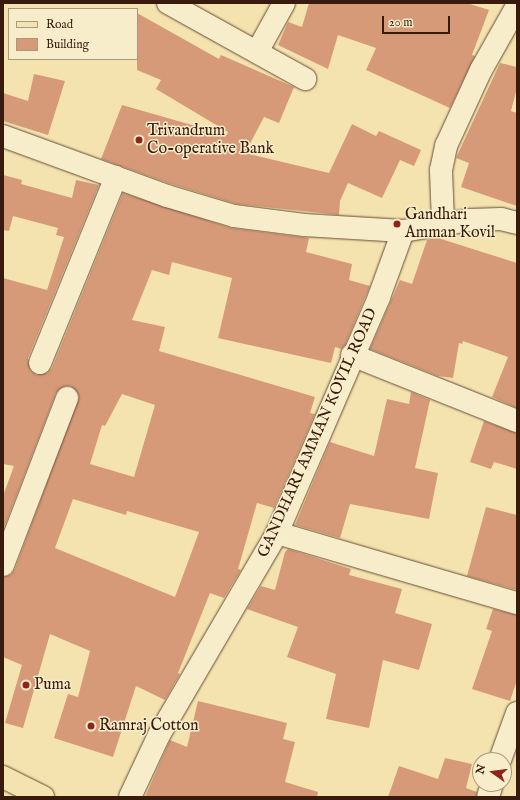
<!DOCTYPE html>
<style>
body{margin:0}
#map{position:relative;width:520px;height:800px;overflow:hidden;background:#f4e3af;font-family:"IM FELL English",serif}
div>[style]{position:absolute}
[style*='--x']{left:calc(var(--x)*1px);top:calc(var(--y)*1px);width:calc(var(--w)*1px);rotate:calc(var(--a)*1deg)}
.building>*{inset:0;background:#d79a79}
.roads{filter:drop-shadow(0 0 1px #674d35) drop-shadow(0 0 1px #674d35)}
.minor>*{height:22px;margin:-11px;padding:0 11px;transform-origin:11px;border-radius:11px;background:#f8edcb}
.tertiary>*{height:22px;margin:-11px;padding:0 11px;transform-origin:11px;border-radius:11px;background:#f8edcb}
.primary>*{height:22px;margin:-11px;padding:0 11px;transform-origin:11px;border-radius:11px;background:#f4e3af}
.dots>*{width:11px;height:11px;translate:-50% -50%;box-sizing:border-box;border:2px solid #f8edcb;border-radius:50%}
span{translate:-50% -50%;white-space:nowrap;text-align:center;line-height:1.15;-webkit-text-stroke:3px #f8edcb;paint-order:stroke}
.poi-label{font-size:16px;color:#381b0c}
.left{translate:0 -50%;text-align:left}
.street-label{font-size:16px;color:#381b0c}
.frame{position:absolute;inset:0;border:4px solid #381b0c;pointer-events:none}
.legend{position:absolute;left:8px;top:8px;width:130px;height:52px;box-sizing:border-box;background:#f8edcb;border:1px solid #ab997f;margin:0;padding:5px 7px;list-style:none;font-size:12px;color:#381b0c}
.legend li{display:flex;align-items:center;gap:8px;height:20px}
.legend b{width:20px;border:1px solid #ab997f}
.north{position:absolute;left:472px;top:752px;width:40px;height:40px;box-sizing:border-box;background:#f8edcb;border:1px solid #ab997f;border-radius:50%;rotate:284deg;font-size:11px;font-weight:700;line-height:16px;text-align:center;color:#381b0c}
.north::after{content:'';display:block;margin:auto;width:14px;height:18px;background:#8f2418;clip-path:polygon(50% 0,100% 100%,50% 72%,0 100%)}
.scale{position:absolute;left:382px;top:16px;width:68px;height:18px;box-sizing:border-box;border:2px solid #381b0c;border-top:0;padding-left:5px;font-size:12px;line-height:14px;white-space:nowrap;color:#381b0c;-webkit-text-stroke:3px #f8edcb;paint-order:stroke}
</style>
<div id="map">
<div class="building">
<i style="clip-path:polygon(309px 3px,467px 3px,489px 10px,472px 55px,475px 56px,450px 108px,366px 70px,376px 48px,338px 35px,328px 69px,278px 45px,288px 22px,302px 27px)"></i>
<i style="clip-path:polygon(137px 13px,219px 59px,221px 55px,294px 87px,279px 123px,264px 117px,245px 153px,329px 173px,352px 124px,376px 136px,379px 131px,421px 150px,414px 166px,400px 160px,382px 198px,348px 183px,340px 201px,339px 215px,237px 204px,171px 184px,101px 159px,122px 105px,227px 135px,228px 132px,156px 89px,161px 80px,137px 70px)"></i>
<i style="clip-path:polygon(500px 63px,517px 67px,517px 88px,511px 111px,517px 113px,517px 206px,461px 187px,469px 163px,456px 158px)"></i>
<i style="clip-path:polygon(34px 74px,65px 81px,48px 135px,3px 121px,3px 93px,28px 101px)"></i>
<i style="clip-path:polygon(evenodd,3px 175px,22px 180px,21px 184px,72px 198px,76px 180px,99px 185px,28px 358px,30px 370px,36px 375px,47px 373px,52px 368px,123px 193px,231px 228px,309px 238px,306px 252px,352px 264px,349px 280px,370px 286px,345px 345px,341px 349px,335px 347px,331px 363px,218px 338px,232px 278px,172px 262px,169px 275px,152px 270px,132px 320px,165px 327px,159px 351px,315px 397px,310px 413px,315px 414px,274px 508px,257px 503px,238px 569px,241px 570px,224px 598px,210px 593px,178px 673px,180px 674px,165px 700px,136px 686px,113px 757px,54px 738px,68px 694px,78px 697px,90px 651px,50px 634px,23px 728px,5px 723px,22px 665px,3px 657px,3px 577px,11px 575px,15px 569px,79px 396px,71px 386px,65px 386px,56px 393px,3px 530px,3px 496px,14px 466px,3px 464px,3px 278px,47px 290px,64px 237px,56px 235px,58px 228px,13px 216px,9px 231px,3px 230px,3px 175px,122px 394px,155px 405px,134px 477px,90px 464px,102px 425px,105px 426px,122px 394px,3px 175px,73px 499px,126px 515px,127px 511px,199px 532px,175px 597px,55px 548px,73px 499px)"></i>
<i style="clip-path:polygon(438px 238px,517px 263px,517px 408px,492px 397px,508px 357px,463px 341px,462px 344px,459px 343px,453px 378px,438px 376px,370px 349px,400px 280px,412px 284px,427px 240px)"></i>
<i style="clip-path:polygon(411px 392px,430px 400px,415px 468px,438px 473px,429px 519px,350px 504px,340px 538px,295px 525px,330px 442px,374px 456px,387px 399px,409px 404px)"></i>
<i style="clip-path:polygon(484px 421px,517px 433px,517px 469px,494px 462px,491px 469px,470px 462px)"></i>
<i style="clip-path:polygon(486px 507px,517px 515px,517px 590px,467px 576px)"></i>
<i style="clip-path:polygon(288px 549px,351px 569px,349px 575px,402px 589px,395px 613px,432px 624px,419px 670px,383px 660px,369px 728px,326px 719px,336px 674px,287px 657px,298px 627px,247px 609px,261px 586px,275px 590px,285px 552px)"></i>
<i style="clip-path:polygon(493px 609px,517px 615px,517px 680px,510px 701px,472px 689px,492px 631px,486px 629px)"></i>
<i style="clip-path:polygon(198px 701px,287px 723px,283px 739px,295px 742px,285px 782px,318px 792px,317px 797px,145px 797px,170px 740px,187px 747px)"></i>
<i style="clip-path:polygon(445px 758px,472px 764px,466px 788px,477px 792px,476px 797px,388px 797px,399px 766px,438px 779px)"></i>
</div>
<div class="roads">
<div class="minor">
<i style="--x:168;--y:3;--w:157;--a:29"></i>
<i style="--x:257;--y:52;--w:56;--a:-61.1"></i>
<i style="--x:443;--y:223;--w:53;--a:-92.2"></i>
<i style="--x:441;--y:170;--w:25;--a:-78"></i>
<i style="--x:446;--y:146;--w:84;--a:-65.3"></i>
<i style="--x:481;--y:70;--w:73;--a:-60.6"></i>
<i style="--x:352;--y:355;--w:178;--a:21.8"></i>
<i style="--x:40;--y:363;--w:201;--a:-67.8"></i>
<i style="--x:277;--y:533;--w:250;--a:16.3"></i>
<i style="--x:3;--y:565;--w:179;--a:-69"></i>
<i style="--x:500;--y:760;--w:50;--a:-70.1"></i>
<i style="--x:130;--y:797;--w:68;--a:-64.9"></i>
<i style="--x:159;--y:735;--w:234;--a:-59.7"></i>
<i style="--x:277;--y:533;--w:257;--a:-66.6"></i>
<i style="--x:379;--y:297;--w:70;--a:-70"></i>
<i style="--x:488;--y:797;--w:14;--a:-73"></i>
</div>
<div class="tertiary">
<i style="--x:3;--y:136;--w:175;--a:20.1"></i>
<i style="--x:167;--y:196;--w:70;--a:16.6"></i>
<i style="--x:234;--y:216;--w:71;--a:7.3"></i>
<i style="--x:304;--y:225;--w:99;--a:3.5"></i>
<i style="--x:403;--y:231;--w:68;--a:-9.3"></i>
<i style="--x:470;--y:220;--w:31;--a:-2"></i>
<i style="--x:501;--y:219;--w:16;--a:14"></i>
</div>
<div class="primary">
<i style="--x:3;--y:777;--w:45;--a:26.6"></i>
</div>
</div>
<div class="dots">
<i style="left:139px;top:140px;background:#8f2418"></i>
<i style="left:397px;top:224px;background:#8f2418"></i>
<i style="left:26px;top:685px;background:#8f2418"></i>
<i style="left:91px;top:726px;background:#8f2418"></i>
</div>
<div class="poi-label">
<span class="left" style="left:147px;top:140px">Trivandrum<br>Co-operative Bank</span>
<span class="left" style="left:405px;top:224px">Gandhari<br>Amman Kovil</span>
<span class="left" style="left:34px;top:685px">Puma</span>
<span class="left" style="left:99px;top:726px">Ramraj Cotton</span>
</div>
<div class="street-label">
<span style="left:318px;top:433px;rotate:-66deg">GANDHARI AMMAN KOVIL ROAD</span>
</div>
<div class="frame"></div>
<ul class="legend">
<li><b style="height:5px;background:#f4e3af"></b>Road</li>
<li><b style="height:11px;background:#d79a79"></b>Building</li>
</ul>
<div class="north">N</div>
<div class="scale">20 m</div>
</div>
